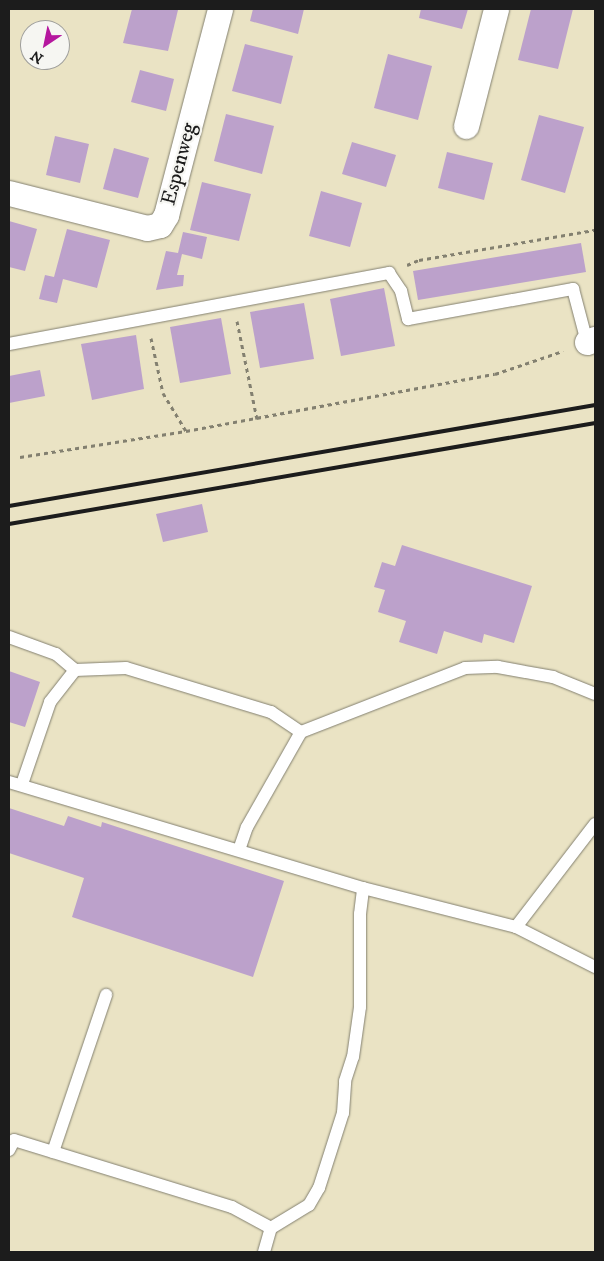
<!DOCTYPE html>
<style>
body{margin:0}
#map{position:relative;width:604px;height:1261px;overflow:hidden;background:#eae3c4;font-family:"IM FELL DW Pica",serif}
div>[style]{position:absolute}
[style*='--x']{left:calc(var(--x)*1px);top:calc(var(--y)*1px);width:calc(var(--w)*1px);rotate:calc(var(--a)*1deg)}
.building>*{inset:0;background:#bca1cb}
.path>*{height:3px;margin-top:-1.5px;transform-origin:0;background:repeating-linear-gradient(90deg,#838070 0 4px,transparent 0 8px)}
.roads{filter:drop-shadow(0 0 1px #838070) drop-shadow(0 0 1px #838070)}
.lane>*{height:12px;margin:-6px;padding:0 6px;transform-origin:6px;border-radius:6px;background:#fff}
.street>*{height:25px;margin:-12.5px;padding:0 12.5px;transform-origin:12.5px;border-radius:12.5px;background:#fff}
.rail>*{height:4px;margin:-2px;padding:0 2px;transform-origin:2px;border-radius:2px;background:#1c1c1c}
span{translate:-50% -50%;white-space:nowrap;text-align:center;line-height:1.15;-webkit-text-stroke:4.5px #f6f6f2;paint-order:stroke}
.street-label{font-size:21px;color:#1c1c1c}
.frame{position:absolute;inset:0;border:10px solid #1c1c1c;pointer-events:none}
.north{position:absolute;left:20px;top:20px;width:50px;height:50px;box-sizing:border-box;background:#f6f6f2;border:1px solid #9f9f9c;border-radius:50%;rotate:214deg;font-size:14px;font-weight:700;line-height:20px;text-align:center;color:#1c1c1c}
.north::after{content:'';display:block;margin:auto;width:18px;height:22px;background:#b5179e;clip-path:polygon(50% 0,100% 100%,50% 72%,0 100%)}
</style>
<div id="map">
<div class="building">
<i style="clip-path:polygon(132px 9px,178px 10px,168px 51px,123px 43px)"></i>
<i style="clip-path:polygon(253px 9px,304px 9px,298px 34px,250px 21px)"></i>
<i style="clip-path:polygon(421px 9px,468px 9px,462px 29px,419px 18px)"></i>
<i style="clip-path:polygon(531px 9px,573px 9px,558px 69px,518px 60px)"></i>
<i style="clip-path:polygon(245px 44px,293px 56px,281px 104px,232px 91px)"></i>
<i style="clip-path:polygon(388px 54px,432px 66px,418px 120px,374px 108px)"></i>
<i style="clip-path:polygon(140px 70px,174px 79px,166px 111px,131px 102px)"></i>
<i style="clip-path:polygon(226px 114px,274px 126px,262px 174px,214px 161px)"></i>
<i style="clip-path:polygon(539px 115px,584px 127px,565px 193px,521px 180px)"></i>
<i style="clip-path:polygon(55px 136px,89px 144px,80px 183px,46px 175px)"></i>
<i style="clip-path:polygon(352px 142px,396px 155px,386px 187px,342px 174px)"></i>
<i style="clip-path:polygon(114px 148px,149px 158px,138px 198px,103px 189px)"></i>
<i style="clip-path:polygon(447px 152px,493px 163px,484px 200px,438px 188px)"></i>
<i style="clip-path:polygon(202px 182px,251px 194px,239px 241px,190px 230px)"></i>
<i style="clip-path:polygon(321px 191px,362px 203px,350px 247px,309px 236px)"></i>
<i style="clip-path:polygon(9px 221px,37px 229px,25px 271px,9px 267px)"></i>
<i style="clip-path:polygon(67px 229px,110px 240px,97px 288px,63px 279px,57px 303px,39px 299px,45px 275px,54px 277px)"></i>
<i style="clip-path:polygon(183px 232px,207px 237px,202px 259px,182px 254px,177px 275px,184px 275px,183px 286px,156px 290px,166px 251px,178px 253px)"></i>
<i style="clip-path:polygon(581px 243px,586px 272px,418px 300px,413px 271px)"></i>
<i style="clip-path:polygon(384px 288px,395px 346px,341px 356px,330px 299px)"></i>
<i style="clip-path:polygon(304px 303px,314px 359px,260px 368px,250px 312px)"></i>
<i style="clip-path:polygon(221px 318px,231px 374px,180px 383px,170px 327px)"></i>
<i style="clip-path:polygon(136px 335px,144px 389px,92px 400px,81px 344px)"></i>
<i style="clip-path:polygon(40px 370px,45px 396px,9px 403px,9px 376px)"></i>
<i style="clip-path:polygon(202px 504px,208px 532px,163px 542px,156px 514px)"></i>
<i style="clip-path:polygon(402px 545px,532px 586px,514px 643px,484px 634px,482px 643px,444px 631px,437px 654px,399px 642px,406px 621px,378px 612px,385px 590px,374px 587px,382px 562px,395px 566px)"></i>
<i style="clip-path:polygon(9px 671px,40px 682px,25px 727px,9px 722px)"></i>
<i style="clip-path:polygon(9px 808px,64px 826px,68px 816px,101px 827px,102px 822px,284px 881px,253px 977px,72px 917px,84px 878px,9px 853px)"></i>
</div>
<div class="path">
<i style="--x:407;--y:265;--w:13;--a:-23"></i>
<i style="--x:419;--y:260;--w:179;--a:-9.7"></i>
<i style="--x:237;--y:321;--w:100;--a:78.5"></i>
<i style="--x:151;--y:338;--w:56;--a:77.7"></i>
<i style="--x:163;--y:393;--w:44;--a:58.8"></i>
<i style="--x:20;--y:457;--w:168;--a:-8.9"></i>
<i style="--x:186;--y:431;--w:314;--a:-10.5"></i>
<i style="--x:495;--y:374;--w:72;--a:-18.7"></i>
</div>
<div class="roads">
<div class="lane">
<i style="--x:9;--y:344;--w:387;--a:-10.6"></i>
<i style="--x:389;--y:273;--w:22;--a:56"></i>
<i style="--x:401;--y:291;--w:29;--a:76"></i>
<i style="--x:408;--y:319;--w:168;--a:-10.3"></i>
<i style="--x:573;--y:289;--w:55;--a:75.2"></i>
<i style="--x:9;--y:637;--w:50;--a:19.9"></i>
<i style="--x:56;--y:654;--w:25;--a:40"></i>
<i style="--x:9;--y:782;--w:370;--a:16.7"></i>
<i style="--x:363;--y:888;--w:158;--a:14.3"></i>
<i style="--x:516;--y:927;--w:89;--a:26.9"></i>
<i style="--x:22;--y:784;--w:87;--a:-71.1"></i>
<i style="--x:50;--y:702;--w:41;--a:-52"></i>
<i style="--x:75;--y:670;--w:51;--a:-2.2"></i>
<i style="--x:126;--y:668;--w:152;--a:16.9"></i>
<i style="--x:271;--y:712;--w:36;--a:34"></i>
<i style="--x:301;--y:732;--w:176;--a:-21.3"></i>
<i style="--x:465;--y:668;--w:33;--a:-2"></i>
<i style="--x:498;--y:667;--w:56;--a:10.3"></i>
<i style="--x:553;--y:677;--w:45;--a:22"></i>
<i style="--x:239;--y:850;--w:24;--a:-71"></i>
<i style="--x:247;--y:827;--w:109;--a:-60.4"></i>
<i style="--x:516;--y:927;--w:130;--a:-52.5"></i>
<i style="--x:9;--y:1150;--w:11;--a:-63"></i>
<i style="--x:14;--y:1140;--w:228;--a:17.1"></i>
<i style="--x:232;--y:1207;--w:44;--a:28.3"></i>
<i style="--x:53;--y:1152;--w:166;--a:-71.3"></i>
<i style="--x:264;--y:1252;--w:25;--a:-74"></i>
<i style="--x:271;--y:1228;--w:44;--a:-31.2"></i>
<i style="--x:309;--y:1205;--w:20;--a:-60"></i>
<i style="--x:319;--y:1188;--w:79;--a:-72.3"></i>
<i style="--x:343;--y:1113;--w:32;--a:-86"></i>
<i style="--x:345;--y:1081;--w:25;--a:-72"></i>
<i style="--x:353;--y:1057;--w:50;--a:-82"></i>
<i style="--x:360;--y:1007;--w:93;--a:-90"></i>
<i style="--x:360;--y:914;--w:26;--a:-83"></i>
</div>
<div class="street">
<i style="--x:466;--y:126;--w:121;--a:-75.6"></i>
<i style="--x:9;--y:193;--w:142;--a:14.2"></i>
<i style="--x:147;--y:228;--w:13;--a:-13"></i>
<i style="--x:160;--y:225;--w:12;--a:-59"></i>
<i style="--x:166;--y:215;--w:213;--a:-75.3"></i>
<i style="--x:587;--y:342;--w:9;--a:-21"></i>
</div>
</div>
<div class="rail">
<i style="--x:9;--y:506;--w:595;--a:-9.78"></i>
<i style="--x:9;--y:524;--w:595;--a:-9.78"></i>
</div>
<div class="street-label">
<span style="left:179px;top:164px;rotate:-75deg">Espenweg</span>
</div>
<div class="frame"></div>
<div class="north">N</div>
</div>
